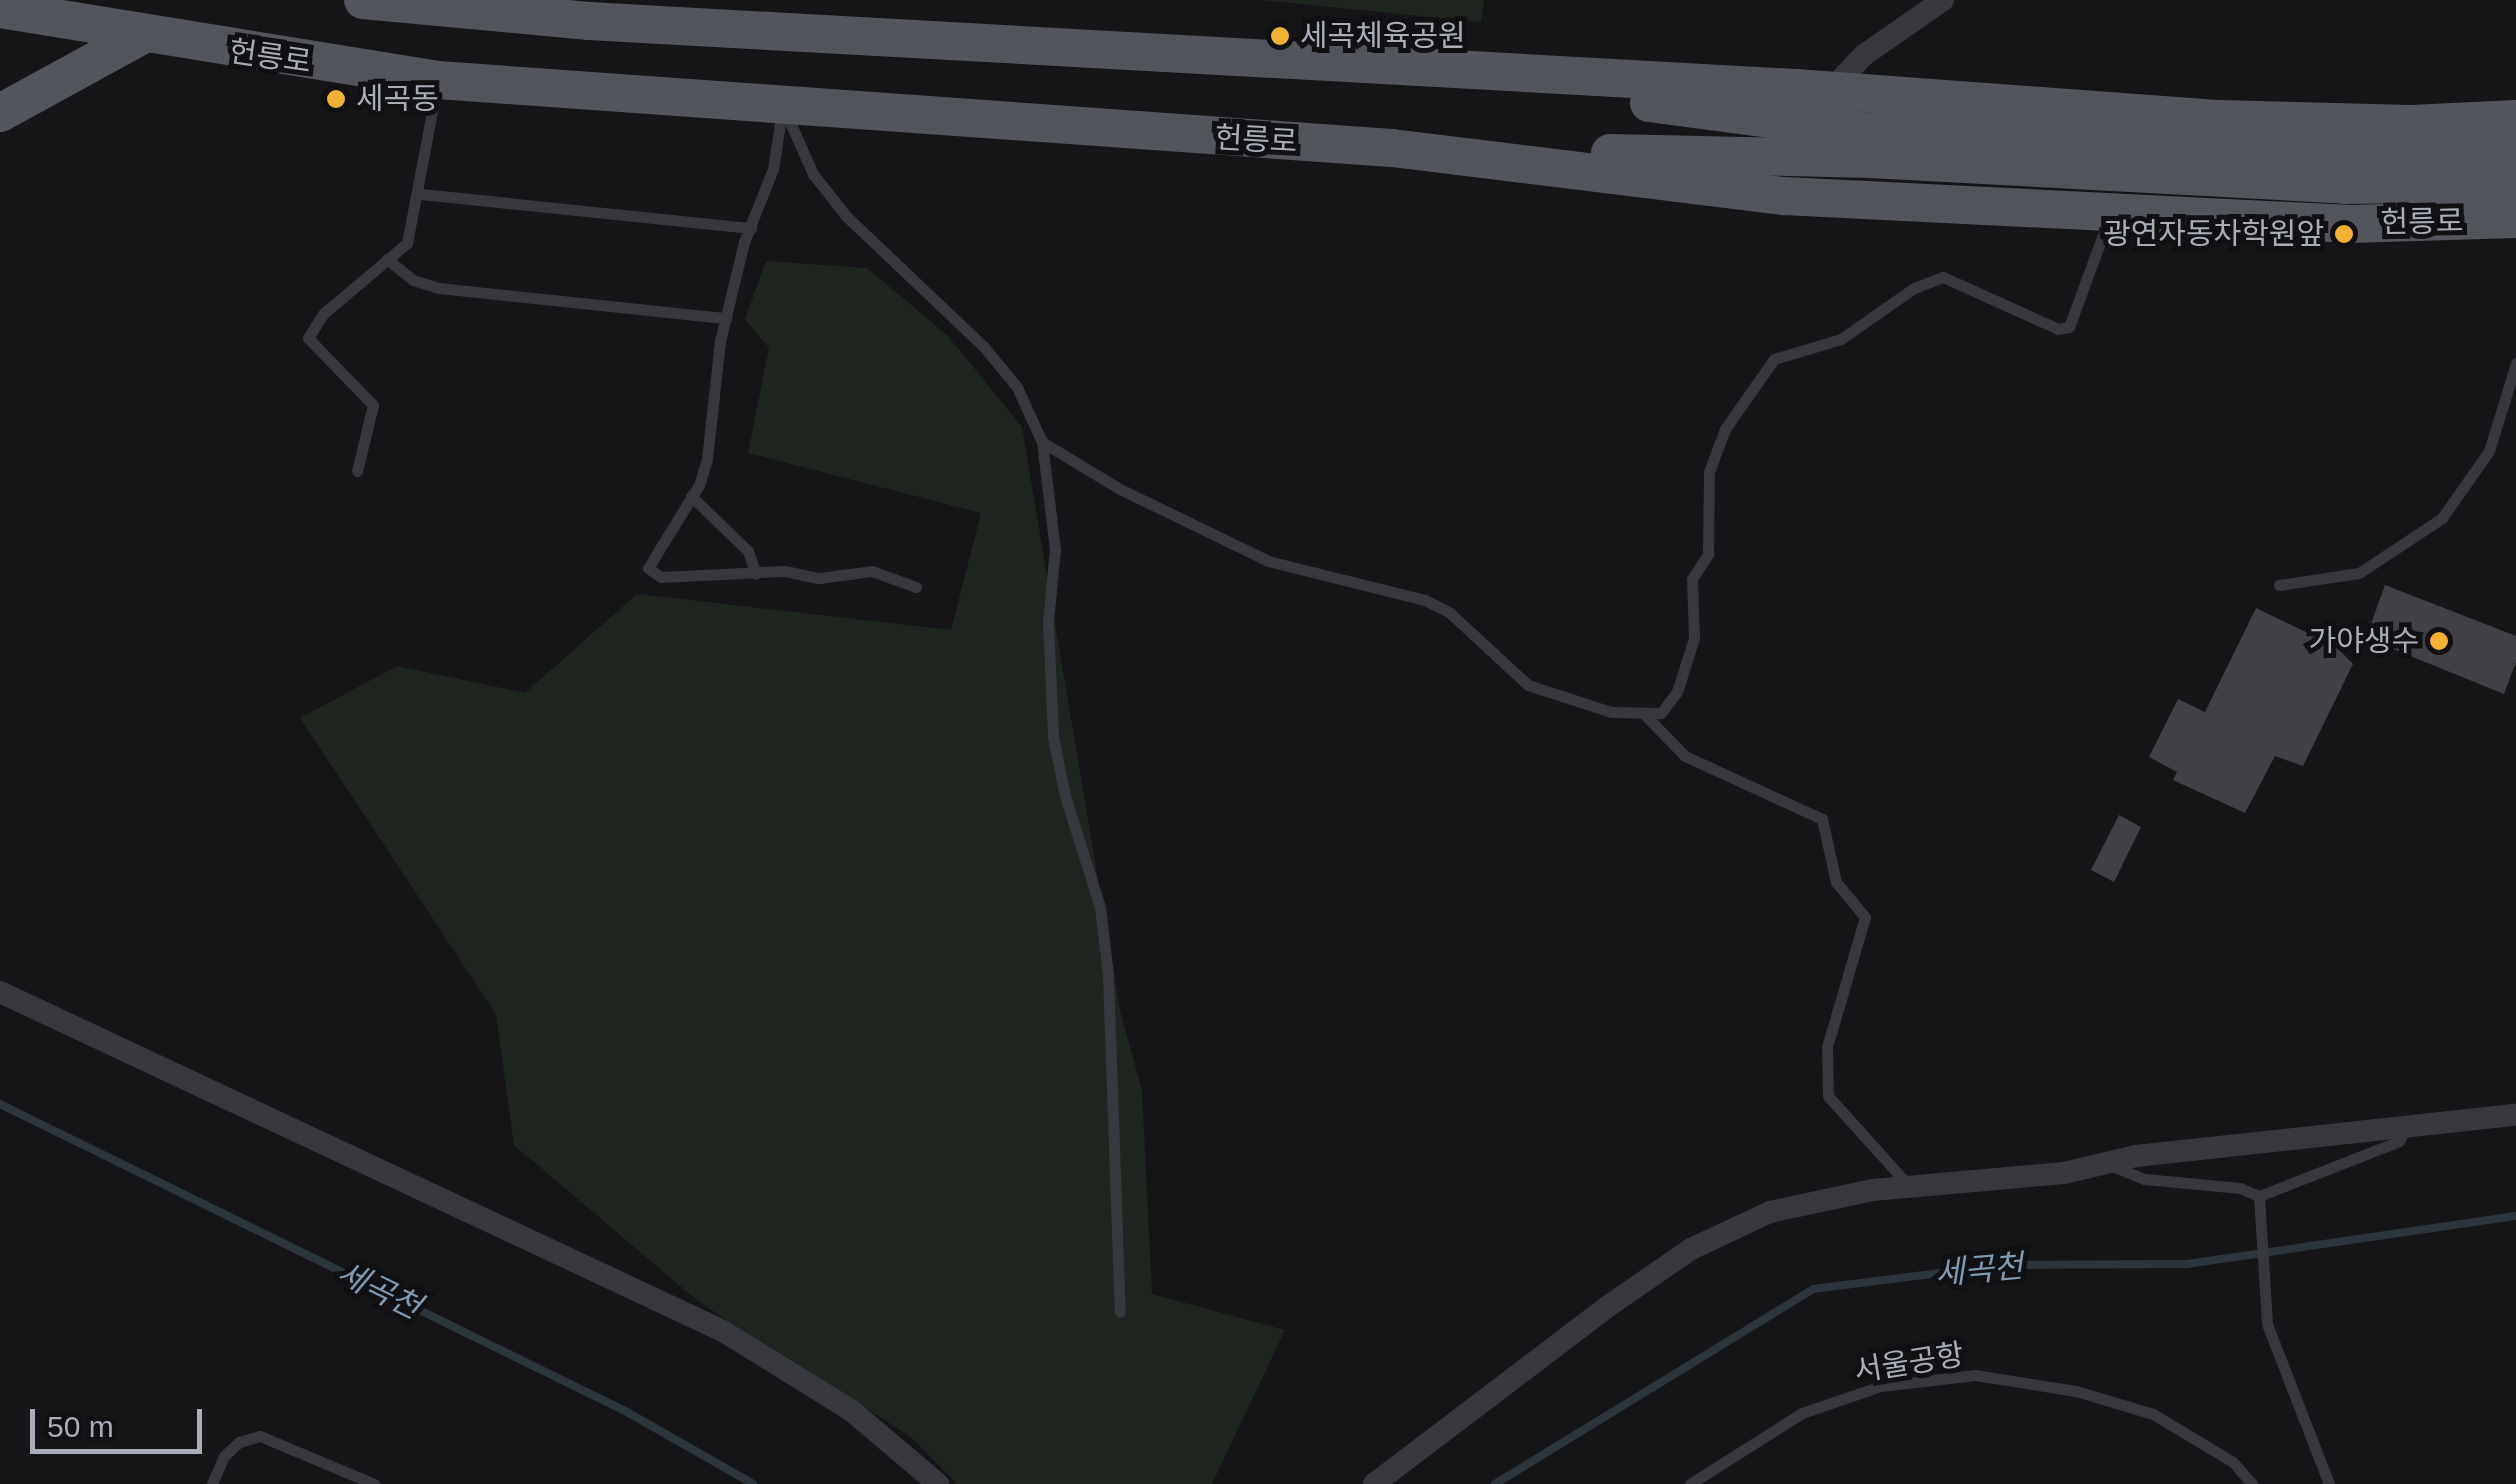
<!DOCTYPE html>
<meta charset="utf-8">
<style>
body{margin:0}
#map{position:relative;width:2516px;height:1484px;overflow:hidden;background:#161618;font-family:Arial,"Noto Sans KR",sans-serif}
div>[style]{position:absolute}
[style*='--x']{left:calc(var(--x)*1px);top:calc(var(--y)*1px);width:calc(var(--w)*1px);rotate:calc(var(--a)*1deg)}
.green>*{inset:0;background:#1e261f}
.stream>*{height:8px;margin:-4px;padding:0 4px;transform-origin:4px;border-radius:4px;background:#2c353c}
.building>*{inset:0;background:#404145}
.service>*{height:11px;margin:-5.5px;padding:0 5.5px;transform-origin:5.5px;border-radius:5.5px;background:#37383d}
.minor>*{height:22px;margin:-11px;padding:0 11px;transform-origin:11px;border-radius:11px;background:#37383d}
.primary>*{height:38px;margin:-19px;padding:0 19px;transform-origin:19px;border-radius:19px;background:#53555c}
.dots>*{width:28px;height:28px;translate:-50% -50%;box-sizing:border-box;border:5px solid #111113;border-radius:50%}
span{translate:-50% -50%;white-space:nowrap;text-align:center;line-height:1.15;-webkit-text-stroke:10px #111113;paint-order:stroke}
.poi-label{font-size:30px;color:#a8adb8}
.left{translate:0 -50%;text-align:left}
.right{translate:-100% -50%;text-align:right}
.street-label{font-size:30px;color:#a8adb8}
.water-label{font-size:32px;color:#7f9bb3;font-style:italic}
.scale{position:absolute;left:30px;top:1409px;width:172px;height:45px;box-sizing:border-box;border:5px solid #a8adb8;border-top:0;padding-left:12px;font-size:30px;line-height:35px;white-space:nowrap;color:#a8adb8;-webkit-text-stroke:8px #111113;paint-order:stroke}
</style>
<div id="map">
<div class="green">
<i style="clip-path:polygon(1262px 0,1484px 0,1481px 22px)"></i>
<i style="clip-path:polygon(766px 261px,867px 268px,947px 335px,1022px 427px,1120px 1011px,1142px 1090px,1152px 1294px,1285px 1330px,1212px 1484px,957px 1484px,911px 1437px,699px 1302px,514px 1145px,496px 1014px,300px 718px,397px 666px,525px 693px,637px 594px,951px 630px,981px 513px,748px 453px,769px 348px,745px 319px)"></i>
</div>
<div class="stream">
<i style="--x:0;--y:1104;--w:699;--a:26.16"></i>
<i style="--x:627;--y:1412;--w:145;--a:29.7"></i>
<i style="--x:1495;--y:1484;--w:373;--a:-31.5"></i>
<i style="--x:1813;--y:1289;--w:191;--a:-7.2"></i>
<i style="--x:2002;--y:1265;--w:185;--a:-0.3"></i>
<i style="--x:2187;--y:1264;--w:332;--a:-8.3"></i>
</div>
<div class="building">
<i style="clip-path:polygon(2385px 585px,2516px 636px,2516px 662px,2504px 694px,2366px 638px)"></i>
<i style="clip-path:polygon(2256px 608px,2335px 646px,2353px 664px,2303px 766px,2275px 756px,2245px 813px,2173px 780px,2177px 772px,2149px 757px,2178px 699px,2205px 712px)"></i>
<i style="clip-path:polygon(2119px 815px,2141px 827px,2114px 882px,2091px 870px)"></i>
</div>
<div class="service">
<i style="--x:782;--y:111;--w:59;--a:98.8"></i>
<i style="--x:773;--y:169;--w:79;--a:111.7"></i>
<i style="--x:744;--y:242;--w:102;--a:103.6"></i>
<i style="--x:720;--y:341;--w:119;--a:96.3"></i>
<i style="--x:707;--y:459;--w:27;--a:107"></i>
<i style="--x:699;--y:485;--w:97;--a:121.6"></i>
<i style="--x:648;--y:568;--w:16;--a:35"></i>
<i style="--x:661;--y:577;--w:124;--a:-2.8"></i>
<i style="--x:785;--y:571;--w:35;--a:12"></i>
<i style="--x:819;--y:578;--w:53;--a:-7.5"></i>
<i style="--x:872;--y:571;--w:47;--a:20"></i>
<i style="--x:785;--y:111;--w:69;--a:66"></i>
<i style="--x:813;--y:174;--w:53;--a:51.8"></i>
<i style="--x:846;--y:216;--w:190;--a:43.5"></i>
<i style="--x:984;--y:347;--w:52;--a:50.5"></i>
<i style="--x:1017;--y:387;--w:60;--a:65.6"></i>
<i style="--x:1042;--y:442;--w:108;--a:83.1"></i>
<i style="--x:1055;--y:549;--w:73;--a:95.5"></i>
<i style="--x:1048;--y:622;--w:115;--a:87.5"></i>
<i style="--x:1053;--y:737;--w:60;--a:78.5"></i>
<i style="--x:1065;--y:796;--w:116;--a:72.5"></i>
<i style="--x:1100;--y:907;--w:68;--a:83.3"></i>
<i style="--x:1108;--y:975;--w:337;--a:88"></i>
<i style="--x:421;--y:194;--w:332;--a:5.9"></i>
<i style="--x:387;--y:259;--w:33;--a:39"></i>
<i style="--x:413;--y:280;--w:27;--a:17"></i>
<i style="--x:439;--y:288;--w:289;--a:6"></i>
<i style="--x:1042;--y:442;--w:91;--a:31.1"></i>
<i style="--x:1120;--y:489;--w:165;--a:25.9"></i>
<i style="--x:1268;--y:561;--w:162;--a:14"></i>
<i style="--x:1425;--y:600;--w:28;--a:27"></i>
<i style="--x:1450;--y:613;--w:106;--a:42.7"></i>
<i style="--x:1528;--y:685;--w:87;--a:18"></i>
<i style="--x:1611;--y:712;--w:50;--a:1.1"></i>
<i style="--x:1661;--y:713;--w:26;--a:-53"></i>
<i style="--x:1677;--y:692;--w:57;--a:-72.5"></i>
<i style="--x:1694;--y:638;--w:59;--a:-91.9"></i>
<i style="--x:1692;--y:579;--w:30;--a:-57"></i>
<i style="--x:1708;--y:554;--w:82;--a:-89.3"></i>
<i style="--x:1709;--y:472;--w:46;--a:-69.6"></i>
<i style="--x:1725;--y:429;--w:85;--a:-55"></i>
<i style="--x:1774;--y:359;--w:70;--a:-16.6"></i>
<i style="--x:1841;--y:339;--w:89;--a:-34.9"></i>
<i style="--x:1914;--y:288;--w:31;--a:-21"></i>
<i style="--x:1943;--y:277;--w:126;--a:24.3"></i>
<i style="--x:2058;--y:329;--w:11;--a:-10"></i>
<i style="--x:2069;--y:327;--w:116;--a:-69.8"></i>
<i style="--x:357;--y:471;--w:68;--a:-76.4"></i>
<i style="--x:373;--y:405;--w:93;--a:-134.1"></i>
<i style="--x:308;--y:338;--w:28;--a:-58"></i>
<i style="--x:323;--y:314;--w:110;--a:-40.2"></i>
<i style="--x:407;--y:243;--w:160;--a:-79.2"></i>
<i style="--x:691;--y:496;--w:79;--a:44"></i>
<i style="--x:748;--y:551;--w:24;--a:71"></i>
<i style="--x:2279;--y:585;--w:81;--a:-8.5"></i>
<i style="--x:2359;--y:573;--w:100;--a:-33.5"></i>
<i style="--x:2442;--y:518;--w:82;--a:-55"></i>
<i style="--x:2489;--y:451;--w:92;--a:-72.9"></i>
<i style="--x:1646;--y:716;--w:56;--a:45.7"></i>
<i style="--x:1685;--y:756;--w:151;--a:24.7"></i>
<i style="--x:1822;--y:819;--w:65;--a:77.5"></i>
<i style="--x:1836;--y:882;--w:45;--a:50.4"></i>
<i style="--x:1865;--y:917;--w:135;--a:106.3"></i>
<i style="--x:1827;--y:1047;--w:49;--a:88.8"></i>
<i style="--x:1828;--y:1096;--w:122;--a:48"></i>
<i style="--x:2112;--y:1166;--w:35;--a:22"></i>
<i style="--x:2145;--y:1179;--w:95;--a:5.4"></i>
<i style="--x:2240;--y:1188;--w:21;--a:23"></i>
<i style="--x:2259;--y:1196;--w:150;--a:-21.4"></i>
<i style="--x:2399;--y:1141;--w:14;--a:-60"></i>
<i style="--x:2259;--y:1196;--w:128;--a:86.4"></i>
<i style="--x:2267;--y:1324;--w:172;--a:68.8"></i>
<i style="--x:212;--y:1484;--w:30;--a:-67"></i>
<i style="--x:224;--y:1456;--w:21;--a:-43"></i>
<i style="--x:239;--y:1442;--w:22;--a:-16"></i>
<i style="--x:260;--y:1436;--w:124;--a:22.8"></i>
<i style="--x:1690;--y:1484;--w:133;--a:-32.4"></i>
<i style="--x:1802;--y:1413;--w:83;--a:-18.9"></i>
<i style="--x:1881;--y:1386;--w:95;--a:-6.7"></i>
<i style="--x:1975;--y:1375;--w:102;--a:9"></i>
<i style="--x:2076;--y:1391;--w:80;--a:16.6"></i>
<i style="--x:2153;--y:1414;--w:93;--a:31"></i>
<i style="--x:2233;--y:1462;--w:29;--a:49"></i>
</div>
<div class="minor">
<i style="--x:1830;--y:91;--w:50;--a:-46.6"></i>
<i style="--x:1864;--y:55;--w:96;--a:-34.8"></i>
<i style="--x:0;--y:992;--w:799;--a:25.12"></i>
<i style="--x:723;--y:1331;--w:152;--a:31.8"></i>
<i style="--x:852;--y:1411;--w:113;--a:40.3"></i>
<i style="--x:1374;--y:1484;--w:293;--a:-37.2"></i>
<i style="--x:1607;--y:1307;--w:102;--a:-34.6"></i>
<i style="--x:1691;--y:1249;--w:87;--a:-25.1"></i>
<i style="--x:1770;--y:1212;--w:105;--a:-12.1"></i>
<i style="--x:1873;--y:1190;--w:192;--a:-5.1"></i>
<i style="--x:2064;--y:1173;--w:74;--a:-13.3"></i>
<i style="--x:2136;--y:1156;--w:382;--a:-6.2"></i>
</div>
<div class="primary">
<i style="--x:363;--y:0;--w:227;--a:5.3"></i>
<i style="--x:589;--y:21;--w:1209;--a:3.18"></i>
<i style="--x:1796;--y:88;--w:422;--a:4.2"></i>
<i style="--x:2217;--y:119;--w:194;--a:1.5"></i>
<i style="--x:2411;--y:124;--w:105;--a:-2.7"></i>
<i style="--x:0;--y:9;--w:444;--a:9.2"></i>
<i style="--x:438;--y:80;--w:956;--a:4.08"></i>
<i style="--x:1392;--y:148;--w:395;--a:7"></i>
<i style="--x:1784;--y:196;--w:568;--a:2.83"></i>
<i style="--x:2351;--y:224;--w:165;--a:-1.7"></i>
<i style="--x:1649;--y:103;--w:216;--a:7.5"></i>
<i style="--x:1863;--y:131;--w:482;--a:3.1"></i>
<i style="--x:2344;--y:157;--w:172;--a:-1.3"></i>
<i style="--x:0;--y:113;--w:158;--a:-28.7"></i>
<i style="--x:1610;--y:153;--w:261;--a:1.3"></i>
<i style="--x:1871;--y:159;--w:475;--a:3.1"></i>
<i style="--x:2345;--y:185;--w:171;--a:-0.7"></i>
</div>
<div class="dots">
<i style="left:1280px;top:36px;background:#f2b134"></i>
<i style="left:336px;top:99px;background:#f2b134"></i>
<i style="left:2344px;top:234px;background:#f2b134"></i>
<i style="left:2439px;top:641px;background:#f2b134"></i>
</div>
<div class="poi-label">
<span class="left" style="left:1300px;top:36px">세곡체육공원</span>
<span class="left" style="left:356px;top:99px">세곡동</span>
<span class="right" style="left:2324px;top:234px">광연자동차학원앞</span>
<span class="right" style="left:2419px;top:641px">가야생수</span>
</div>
<div class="street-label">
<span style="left:270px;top:57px;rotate:8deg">헌릉로</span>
<span style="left:1256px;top:140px;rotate:3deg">헌릉로</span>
<span style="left:2422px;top:222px;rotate:-1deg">헌릉로</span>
<span style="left:1909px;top:1363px;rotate:-9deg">서울공항</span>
</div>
<div class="water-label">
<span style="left:1979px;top:1270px;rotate:-5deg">세곡천</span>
<span style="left:379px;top:1290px;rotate:26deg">세곡천</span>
</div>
<div class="scale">50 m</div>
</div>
